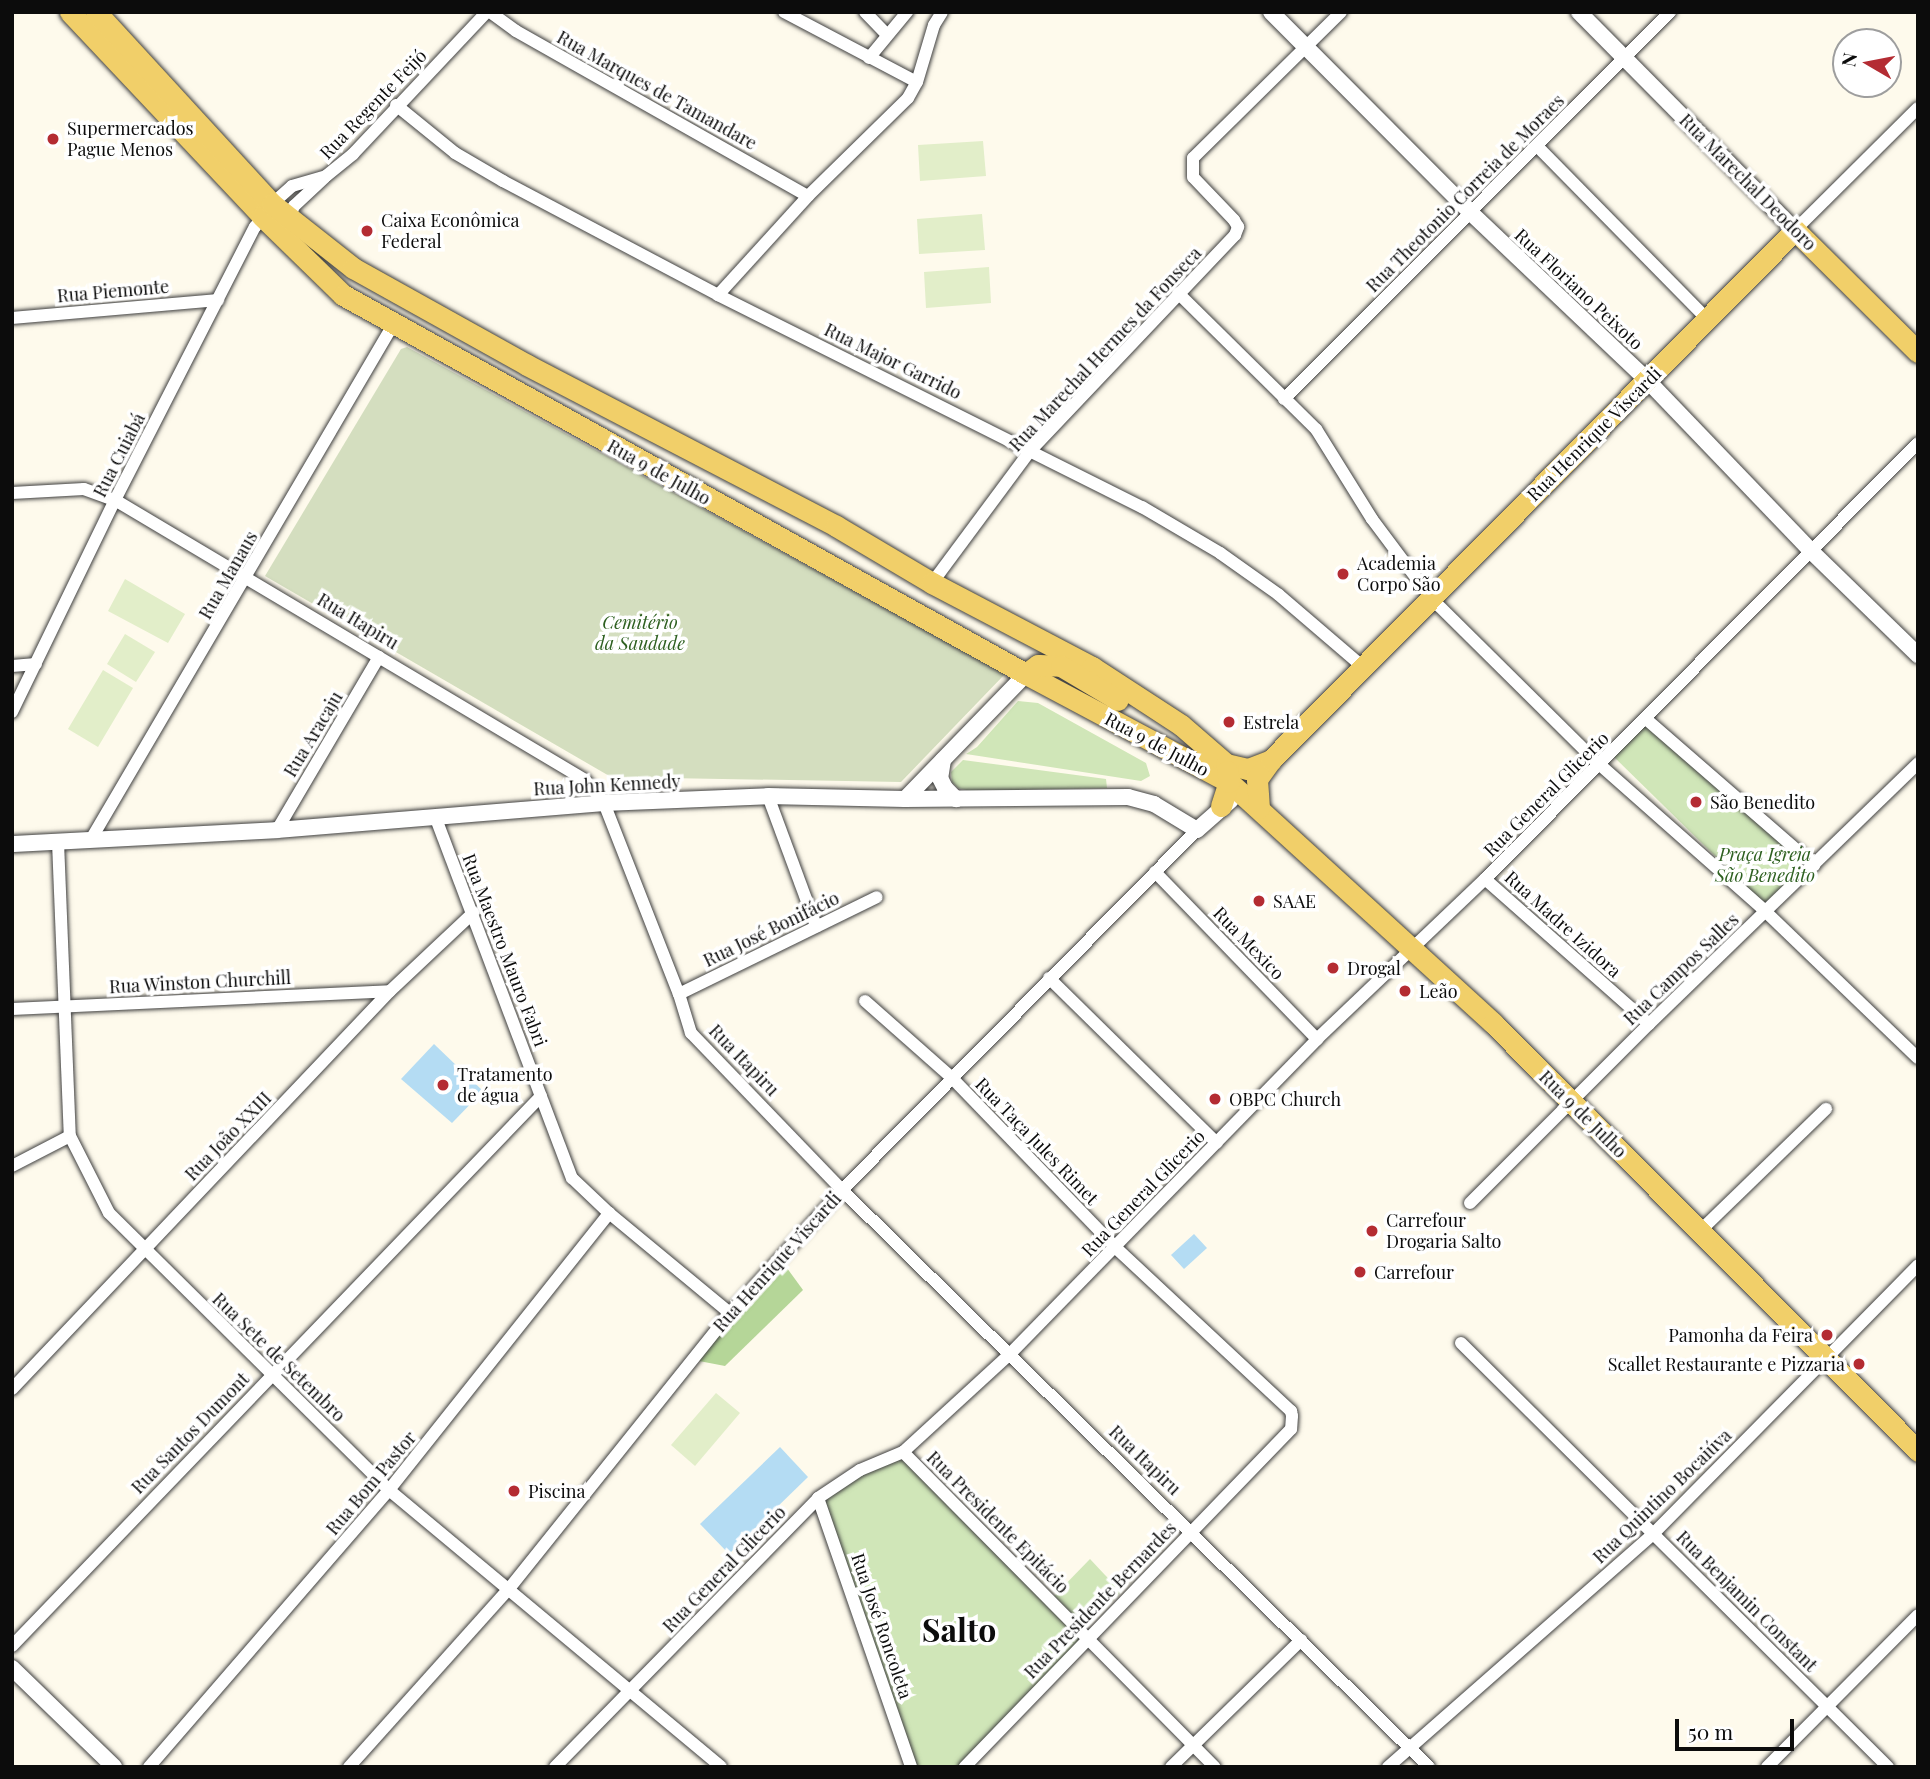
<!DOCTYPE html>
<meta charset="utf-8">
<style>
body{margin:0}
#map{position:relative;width:1930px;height:1779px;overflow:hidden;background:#fefaec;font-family:"Playfair Display",serif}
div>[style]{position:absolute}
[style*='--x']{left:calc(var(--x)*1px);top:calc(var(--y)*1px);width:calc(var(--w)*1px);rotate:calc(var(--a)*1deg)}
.green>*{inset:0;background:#d0e6b8}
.forest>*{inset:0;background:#b5d698}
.cemetery>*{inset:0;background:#d4debf}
.pitch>*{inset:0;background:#e2eec9}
.water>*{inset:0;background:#b4dcf3}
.roads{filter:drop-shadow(0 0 2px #3f3f3f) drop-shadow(0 0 2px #3f3f3f)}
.minor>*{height:12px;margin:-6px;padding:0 6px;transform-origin:6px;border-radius:6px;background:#fff}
.tertiary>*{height:16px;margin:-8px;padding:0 8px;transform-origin:8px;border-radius:8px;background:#fff}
.primary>*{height:21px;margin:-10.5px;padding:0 10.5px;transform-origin:10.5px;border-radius:10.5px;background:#f1cf69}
.dots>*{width:19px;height:19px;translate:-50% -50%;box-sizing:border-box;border:4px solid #fff;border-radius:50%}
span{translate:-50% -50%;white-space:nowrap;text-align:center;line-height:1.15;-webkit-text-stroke:7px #fff;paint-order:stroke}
.street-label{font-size:18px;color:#0c0c0c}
.poi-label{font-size:18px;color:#0c0c0c}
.left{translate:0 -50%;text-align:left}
.right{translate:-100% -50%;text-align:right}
.park-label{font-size:18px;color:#2e6020;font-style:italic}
.town-label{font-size:32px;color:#0c0c0c;font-weight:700}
.frame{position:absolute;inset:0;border:14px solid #0c0c0c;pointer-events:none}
.north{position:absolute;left:1832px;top:28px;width:70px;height:70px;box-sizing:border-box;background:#fff;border:2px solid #9e9e9e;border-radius:50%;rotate:280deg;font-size:19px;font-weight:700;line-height:28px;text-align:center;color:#0c0c0c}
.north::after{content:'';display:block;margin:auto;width:24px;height:32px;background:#b42c33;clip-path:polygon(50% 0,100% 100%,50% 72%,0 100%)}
.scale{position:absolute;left:1675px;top:1719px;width:119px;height:32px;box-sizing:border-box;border:4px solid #0c0c0c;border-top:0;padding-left:9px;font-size:21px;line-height:24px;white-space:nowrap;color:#0c0c0c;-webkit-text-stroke:5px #fff;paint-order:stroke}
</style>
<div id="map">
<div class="green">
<i style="clip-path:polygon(1018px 701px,1038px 703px,1146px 763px,1150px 776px,1141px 781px,966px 754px,977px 747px)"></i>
<i style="clip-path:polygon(1646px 719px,1805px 865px,1765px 905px,1612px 755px)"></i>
<i style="clip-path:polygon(963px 760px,1106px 779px,1107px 788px,970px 791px,958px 788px,952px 782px,951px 772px)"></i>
<i style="clip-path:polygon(903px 1454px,1084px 1637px,963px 1767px,913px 1767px,822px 1496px)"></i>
<i style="clip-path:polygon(1090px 1559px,1121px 1592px,1086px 1628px,1054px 1596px)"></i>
</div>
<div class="forest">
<i style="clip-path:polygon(784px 1264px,803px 1290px,725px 1366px,699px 1361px,741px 1308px)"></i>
</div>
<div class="cemetery">
<i style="clip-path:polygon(407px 347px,1005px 674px,901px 782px,611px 777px,265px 576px,401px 349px)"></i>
</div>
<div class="pitch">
<i style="clip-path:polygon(983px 141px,986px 176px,920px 181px,918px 145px)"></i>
<i style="clip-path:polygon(982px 214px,985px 250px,919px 254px,917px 219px)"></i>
<i style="clip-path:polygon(989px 267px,991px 303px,926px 308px,924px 272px)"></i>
<i style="clip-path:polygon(125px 579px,185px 614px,168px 643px,108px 611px)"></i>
<i style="clip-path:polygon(125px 634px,155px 652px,136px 682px,107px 664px)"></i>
<i style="clip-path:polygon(103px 670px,133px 688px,98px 747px,68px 729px)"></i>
<i style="clip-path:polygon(716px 1393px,740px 1413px,695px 1466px,671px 1445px)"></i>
</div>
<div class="water">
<i style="clip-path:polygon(434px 1044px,483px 1091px,452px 1123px,401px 1079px)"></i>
<i style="clip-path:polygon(1194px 1234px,1207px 1248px,1184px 1269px,1171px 1255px)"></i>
<i style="clip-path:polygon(780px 1447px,808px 1477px,729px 1554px,700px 1524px)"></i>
</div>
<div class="roads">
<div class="minor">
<i style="--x:490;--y:12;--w:32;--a:36"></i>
<i style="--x:516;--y:31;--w:335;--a:29.5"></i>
<i style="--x:784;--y:12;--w:150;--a:27.8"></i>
<i style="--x:865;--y:12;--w:32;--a:46"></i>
<i style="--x:869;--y:58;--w:60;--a:-50.4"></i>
<i style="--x:396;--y:105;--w:76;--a:39.1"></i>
<i style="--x:455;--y:153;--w:56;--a:30.3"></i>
<i style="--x:503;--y:181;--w:243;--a:27.9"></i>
<i style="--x:718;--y:295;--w:474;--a:26.6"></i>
<i style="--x:1142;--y:507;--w:91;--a:30.5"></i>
<i style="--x:1220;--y:553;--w:72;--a:35.4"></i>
<i style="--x:1279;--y:595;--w:111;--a:40.6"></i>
<i style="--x:1537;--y:146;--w:244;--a:45.5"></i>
<i style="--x:288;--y:223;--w:18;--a:-71"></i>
<i style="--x:294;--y:206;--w:41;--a:-43"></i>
<i style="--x:1795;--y:230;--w:173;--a:-44.8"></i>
<i style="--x:1178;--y:293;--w:194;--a:44.6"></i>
<i style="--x:1316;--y:429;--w:106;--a:58.1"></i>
<i style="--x:1372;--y:519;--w:99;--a:53.2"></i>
<i style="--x:1431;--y:598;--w:236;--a:44.7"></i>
<i style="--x:1599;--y:764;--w:222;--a:41.5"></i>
<i style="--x:1765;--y:911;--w:212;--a:43.9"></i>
<i style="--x:718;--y:295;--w:134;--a:-47.7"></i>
<i style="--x:808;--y:196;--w:140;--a:-44.4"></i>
<i style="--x:908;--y:98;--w:18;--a:-61"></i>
<i style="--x:917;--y:82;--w:59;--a:-73.4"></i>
<i style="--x:934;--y:25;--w:15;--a:-58"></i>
<i style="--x:12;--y:318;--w:207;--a:-5"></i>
<i style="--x:1284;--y:399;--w:547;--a:-45.07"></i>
<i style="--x:12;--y:493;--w:72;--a:-3.2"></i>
<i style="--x:84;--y:489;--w:33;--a:20"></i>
<i style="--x:115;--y:500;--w:547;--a:30.78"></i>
<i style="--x:585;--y:780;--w:30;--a:50"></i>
<i style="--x:604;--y:803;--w:205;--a:68.6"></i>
<i style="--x:679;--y:994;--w:41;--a:72.9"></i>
<i style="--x:691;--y:1033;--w:218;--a:46.1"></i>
<i style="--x:842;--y:1190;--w:823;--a:44.51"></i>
<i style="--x:932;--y:583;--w:164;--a:-53.4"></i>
<i style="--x:1030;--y:451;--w:298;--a:-46.5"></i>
<i style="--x:1235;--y:235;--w:9;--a:-69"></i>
<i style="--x:1238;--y:227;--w:8;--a:-120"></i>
<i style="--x:1234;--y:220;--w:59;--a:-133.6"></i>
<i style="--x:1193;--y:177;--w:19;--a:-90"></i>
<i style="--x:1193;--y:158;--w:208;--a:-44.6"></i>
<i style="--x:12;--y:666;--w:24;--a:-5"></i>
<i style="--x:12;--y:712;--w:236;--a:-64.1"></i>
<i style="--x:115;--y:500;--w:307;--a:-62.9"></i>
<i style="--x:255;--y:227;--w:29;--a:-54"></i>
<i style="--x:272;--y:204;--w:27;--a:-42"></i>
<i style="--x:292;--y:186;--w:35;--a:-16"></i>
<i style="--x:326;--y:176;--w:35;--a:-39"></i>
<i style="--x:353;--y:154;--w:195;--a:-46.7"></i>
<i style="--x:1646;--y:719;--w:223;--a:41"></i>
<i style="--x:768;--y:796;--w:139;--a:69.7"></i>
<i style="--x:435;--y:816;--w:387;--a:69.3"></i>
<i style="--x:572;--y:1178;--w:51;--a:43.4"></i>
<i style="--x:609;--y:1213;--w:157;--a:39.6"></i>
<i style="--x:277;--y:830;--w:201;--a:-59.5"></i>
<i style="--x:90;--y:841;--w:598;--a:-59.58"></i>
<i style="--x:58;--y:842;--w:294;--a:87.7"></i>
<i style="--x:70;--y:1136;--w:86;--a:63.1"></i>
<i style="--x:109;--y:1213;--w:394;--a:44.7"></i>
<i style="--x:389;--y:1490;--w:432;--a:39.8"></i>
<i style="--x:1155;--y:872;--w:233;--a:45.9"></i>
<i style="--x:1485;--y:879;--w:219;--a:41.5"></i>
<i style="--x:1049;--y:978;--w:235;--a:44.5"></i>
<i style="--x:679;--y:994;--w:220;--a:-26.1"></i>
<i style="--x:865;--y:1001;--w:116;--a:41.5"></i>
<i style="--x:952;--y:1078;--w:235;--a:46"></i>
<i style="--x:1115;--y:1247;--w:241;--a:43"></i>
<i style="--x:1291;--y:1411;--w:5;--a:79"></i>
<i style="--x:1292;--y:1416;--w:13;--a:94"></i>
<i style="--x:1291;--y:1429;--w:470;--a:134"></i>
<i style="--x:12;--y:1009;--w:378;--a:-2.7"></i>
<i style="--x:12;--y:1166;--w:65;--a:-27.3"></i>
<i style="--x:1470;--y:1203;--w:253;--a:-45"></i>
<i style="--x:1649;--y:1024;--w:375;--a:-44.1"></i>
<i style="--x:1699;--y:1232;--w:177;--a:-44.1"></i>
<i style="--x:1461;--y:1343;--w:602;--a:44.8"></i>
<i style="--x:12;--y:1389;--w:549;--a:-46.48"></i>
<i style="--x:390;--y:991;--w:115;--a:-43.2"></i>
<i style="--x:903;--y:1452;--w:443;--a:45.3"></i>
<i style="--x:818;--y:1498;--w:285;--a:70.9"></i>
<i style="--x:12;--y:1646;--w:763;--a:-46.11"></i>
<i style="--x:149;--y:1767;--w:367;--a:-49.1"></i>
<i style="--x:389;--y:1490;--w:354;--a:-51.5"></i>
<i style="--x:349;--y:1767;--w:238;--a:-48.1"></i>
<i style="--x:508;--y:1590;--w:355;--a:-51.3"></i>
<i style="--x:730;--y:1313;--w:166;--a:-47.7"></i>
<i style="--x:842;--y:1190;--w:506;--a:-45.4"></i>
<i style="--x:555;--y:1767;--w:376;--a:-45.6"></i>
<i style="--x:818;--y:1498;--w:50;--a:-33.7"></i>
<i style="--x:860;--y:1470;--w:47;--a:-22.7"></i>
<i style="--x:903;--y:1452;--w:144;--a:-42.5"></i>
<i style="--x:1009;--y:1355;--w:441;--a:-45.7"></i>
<i style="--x:1317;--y:1039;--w:232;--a:-43.6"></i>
<i style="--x:1485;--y:879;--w:614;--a:-45.2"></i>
<i style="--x:1171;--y:1767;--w:182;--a:-44.3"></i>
<i style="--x:1388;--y:1767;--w:354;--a:-41.3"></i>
<i style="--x:1654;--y:1533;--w:376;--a:-45.4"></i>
<i style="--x:1767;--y:1767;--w:214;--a:-45.2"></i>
</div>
<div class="tertiary">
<i style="--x:1271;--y:12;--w:282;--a:45.1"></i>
<i style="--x:1470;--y:212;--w:245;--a:43.5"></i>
<i style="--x:1648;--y:381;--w:237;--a:46.2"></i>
<i style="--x:1812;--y:552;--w:148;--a:44.2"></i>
<i style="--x:1579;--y:12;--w:307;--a:45.3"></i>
<i style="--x:943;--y:760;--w:18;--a:99"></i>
<i style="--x:940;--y:778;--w:11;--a:63"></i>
<i style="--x:945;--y:788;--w:16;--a:45"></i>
<i style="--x:905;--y:799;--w:174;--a:-45.9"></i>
<i style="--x:12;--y:844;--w:265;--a:-3"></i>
<i style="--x:277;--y:830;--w:328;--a:-4.7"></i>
<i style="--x:604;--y:803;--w:164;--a:-2.4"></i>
<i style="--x:768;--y:796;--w:137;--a:1.3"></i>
<i style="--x:905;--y:799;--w:223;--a:-0.5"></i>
<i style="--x:1128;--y:797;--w:27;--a:15"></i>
<i style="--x:1154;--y:804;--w:50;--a:31.2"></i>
<i style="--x:1197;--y:830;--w:45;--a:-41.4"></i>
<i style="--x:12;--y:1668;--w:142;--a:44.1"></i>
</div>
<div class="primary">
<i style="--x:70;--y:12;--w:280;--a:46.7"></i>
<i style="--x:262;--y:216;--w:113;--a:44.3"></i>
<i style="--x:343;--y:295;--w:781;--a:29.03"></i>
<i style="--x:1026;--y:674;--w:230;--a:28"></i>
<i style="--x:1229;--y:782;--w:357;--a:42.4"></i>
<i style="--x:1493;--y:1023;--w:603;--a:45.2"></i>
<i style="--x:96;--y:12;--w:260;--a:47.5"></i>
<i style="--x:272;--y:204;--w:103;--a:38.3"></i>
<i style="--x:353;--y:268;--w:199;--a:29.1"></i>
<i style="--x:527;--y:365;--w:348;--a:27.5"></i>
<i style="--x:836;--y:526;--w:112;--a:30.7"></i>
<i style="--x:932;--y:583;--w:181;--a:27.7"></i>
<i style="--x:1092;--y:667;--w:106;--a:33.1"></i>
<i style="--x:1181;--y:725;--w:60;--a:40.9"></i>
<i style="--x:1226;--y:764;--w:23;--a:13"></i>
<i style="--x:1248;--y:769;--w:25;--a:-21"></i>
<i style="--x:1026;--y:674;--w:15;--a:-37"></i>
<i style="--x:1038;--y:665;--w:23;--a:2"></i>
<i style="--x:1061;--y:666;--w:66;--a:30.8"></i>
<i style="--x:1221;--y:806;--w:25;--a:-72"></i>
<i style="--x:1229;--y:782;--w:11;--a:-100"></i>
<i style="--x:1259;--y:808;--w:29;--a:-94"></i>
<i style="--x:1257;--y:779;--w:24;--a:-54"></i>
<i style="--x:1271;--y:760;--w:745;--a:-45.33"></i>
<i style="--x:1795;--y:230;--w:173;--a:44.8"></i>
</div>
</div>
<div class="dots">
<i style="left:53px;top:139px;background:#b42c33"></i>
<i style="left:367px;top:231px;background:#b42c33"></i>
<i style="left:1343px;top:574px;background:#b42c33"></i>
<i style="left:1229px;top:722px;background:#b42c33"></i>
<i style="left:1696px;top:802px;background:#b42c33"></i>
<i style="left:1259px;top:901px;background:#b42c33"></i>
<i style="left:1333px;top:968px;background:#b42c33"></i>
<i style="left:1405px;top:991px;background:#b42c33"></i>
<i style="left:443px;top:1085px;background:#b42c33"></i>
<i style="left:1215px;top:1099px;background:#b42c33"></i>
<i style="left:1372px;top:1231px;background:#b42c33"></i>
<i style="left:1360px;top:1272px;background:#b42c33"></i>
<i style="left:1827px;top:1335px;background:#b42c33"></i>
<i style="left:1859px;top:1364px;background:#b42c33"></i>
<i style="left:514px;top:1491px;background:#b42c33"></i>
</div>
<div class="street-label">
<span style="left:657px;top:90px;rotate:29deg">Rua Marques de Tamandare</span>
<span style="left:373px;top:104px;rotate:-46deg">Rua Regente Feijó</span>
<span style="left:1748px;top:182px;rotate:45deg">Rua Marechal Deodoro</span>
<span style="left:1465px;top:193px;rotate:-45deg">Rua Theotonio Correia de Moraes</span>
<span style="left:1579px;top:289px;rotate:43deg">Rua Floriano Peixoto</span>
<span style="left:113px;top:291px;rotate:-5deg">Rua Piemonte</span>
<span style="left:1105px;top:349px;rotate:-47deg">Rua Marechal Hermes da Fonseca</span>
<span style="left:893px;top:361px;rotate:26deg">Rua Major Garrido</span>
<span style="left:1594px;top:434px;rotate:-45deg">Rua Henrique Viscardi</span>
<span style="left:119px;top:455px;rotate:-63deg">Rua Cuiabá</span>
<span style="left:659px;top:472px;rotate:29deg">Rua 9 de Julho</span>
<span style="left:228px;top:575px;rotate:-60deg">Rua Manaus</span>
<span style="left:358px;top:621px;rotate:31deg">Rua Itapiru</span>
<span style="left:313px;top:734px;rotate:-59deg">Rua Aracaju</span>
<span style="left:1157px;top:744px;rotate:28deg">Rua 9 de Julho</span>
<span style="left:607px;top:785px;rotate:-3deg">Rua John Kennedy</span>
<span style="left:1546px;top:794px;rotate:-45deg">Rua General Glicerio</span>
<span style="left:1563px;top:924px;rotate:42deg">Rua Madre Izidora</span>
<span style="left:771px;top:929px;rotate:-26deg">Rua José Bonifácio</span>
<span style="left:1249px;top:943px;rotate:46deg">Rua Mexico</span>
<span style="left:505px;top:950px;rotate:69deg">Rua Maestro Mauro Fabri</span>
<span style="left:1681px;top:969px;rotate:-44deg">Rua Campos Salles</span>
<span style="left:200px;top:982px;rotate:-3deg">Rua Winston Churchill</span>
<span style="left:744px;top:1060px;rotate:46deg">Rua Itapiru</span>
<span style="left:1583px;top:1114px;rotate:45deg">Rua 9 de Julho</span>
<span style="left:228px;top:1136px;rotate:-46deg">Rua João XXIII</span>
<span style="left:1037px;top:1141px;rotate:46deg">Rua Taça Jules Rimet</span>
<span style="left:1143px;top:1193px;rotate:-46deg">Rua General Glicerio</span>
<span style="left:777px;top:1262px;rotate:-48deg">Rua Henrique Viscardi</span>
<span style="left:279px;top:1357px;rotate:44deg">Rua Sete de Setembro</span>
<span style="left:190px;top:1433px;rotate:-46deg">Rua Santos Dumont</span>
<span style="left:1145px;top:1460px;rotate:44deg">Rua Itapiru</span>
<span style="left:371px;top:1483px;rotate:-50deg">Rua Bom Pastor</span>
<span style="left:1662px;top:1496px;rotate:-44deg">Rua Quintino Bocaiúva</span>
<span style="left:998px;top:1522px;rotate:45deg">Rua Presidente Epitácio</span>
<span style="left:724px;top:1569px;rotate:-46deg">Rua General Glicerio</span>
<span style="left:1100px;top:1600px;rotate:-46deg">Rua Presidente Bernardes</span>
<span style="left:1747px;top:1601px;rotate:45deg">Rua Benjamin Constant</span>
<span style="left:882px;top:1626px;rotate:71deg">Rua José Roncoleta</span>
</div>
<div class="poi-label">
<span class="left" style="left:67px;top:139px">Supermercados<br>Pague Menos</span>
<span class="left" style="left:381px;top:231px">Caixa Econômica<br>Federal</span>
<span class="left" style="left:1357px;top:574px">Academia<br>Corpo São</span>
<span class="left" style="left:1243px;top:722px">Estrela</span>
<span class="left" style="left:1710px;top:802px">São Benedito</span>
<span class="left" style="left:1273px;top:901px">SAAE</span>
<span class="left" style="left:1347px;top:968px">Drogal</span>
<span class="left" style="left:1419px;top:991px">Leão</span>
<span class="left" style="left:457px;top:1085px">Tratamento<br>de água</span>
<span class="left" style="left:1229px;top:1099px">OBPC Church</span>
<span class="left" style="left:1386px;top:1231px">Carrefour<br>Drogaria Salto</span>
<span class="left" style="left:1374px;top:1272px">Carrefour</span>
<span class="right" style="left:1813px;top:1335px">Pamonha da Feira</span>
<span class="right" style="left:1845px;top:1364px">Scallet Restaurante e Pizzaria</span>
<span class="left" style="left:528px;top:1491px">Piscina</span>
</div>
<div class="park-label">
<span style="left:640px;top:633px">Cemitério<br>da Saudade</span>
<span style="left:1765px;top:865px">Praça Igreja<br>São Benedito</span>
</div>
<div class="town-label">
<span style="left:959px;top:1629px">Salto</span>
</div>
<div class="frame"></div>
<div class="north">N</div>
<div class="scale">50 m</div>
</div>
